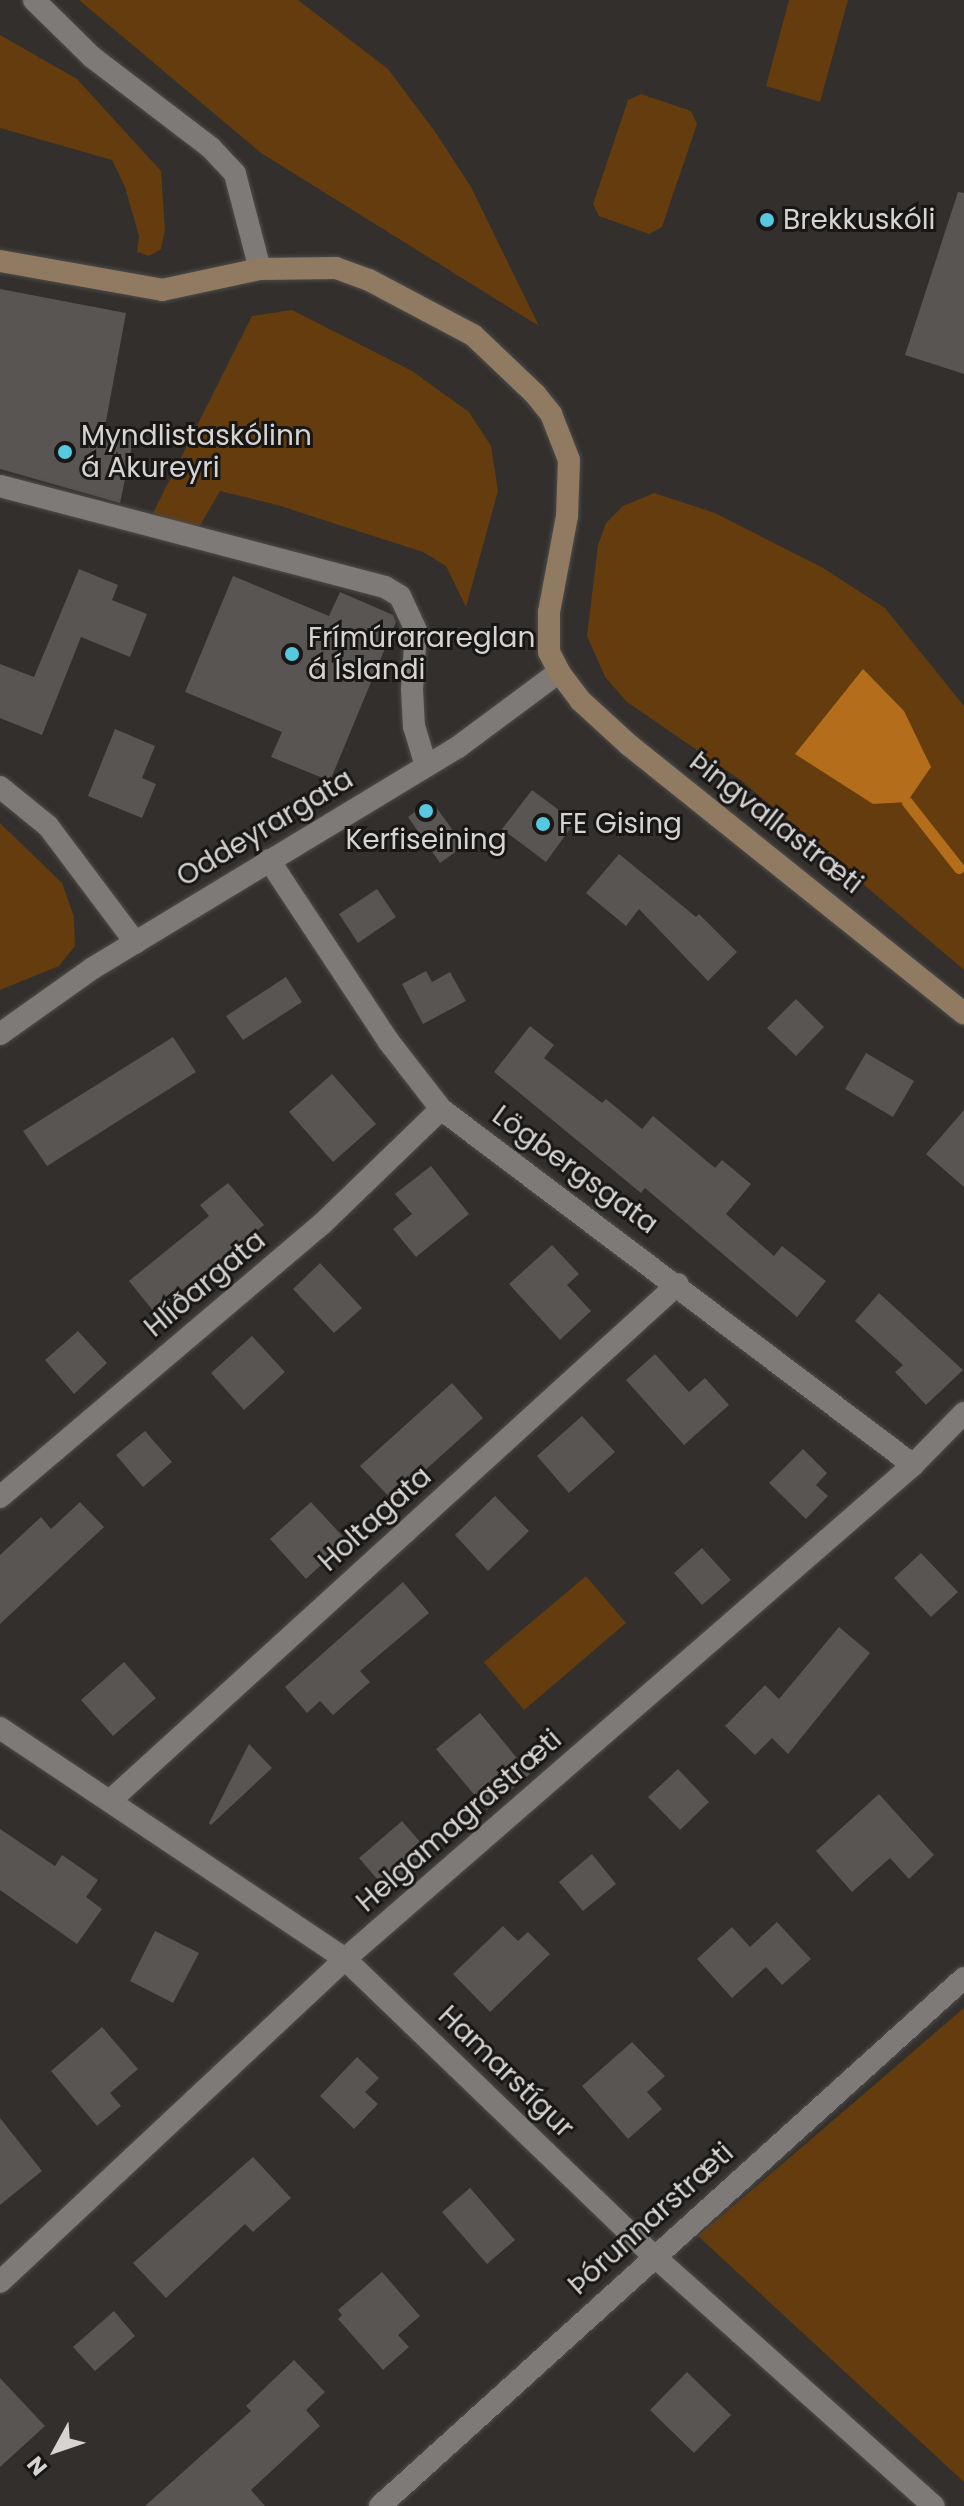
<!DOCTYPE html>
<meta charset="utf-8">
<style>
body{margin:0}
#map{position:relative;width:964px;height:2506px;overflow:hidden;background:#322f2c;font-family:Poppins,sans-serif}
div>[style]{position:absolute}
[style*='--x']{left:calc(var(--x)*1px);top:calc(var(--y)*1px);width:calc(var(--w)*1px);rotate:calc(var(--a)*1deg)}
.green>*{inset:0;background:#643c0e}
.water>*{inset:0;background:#b36d1b}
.stream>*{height:11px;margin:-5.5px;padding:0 5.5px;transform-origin:5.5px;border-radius:5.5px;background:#b36d1b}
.building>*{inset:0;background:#585552}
.roads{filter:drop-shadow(0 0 2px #4e4c4a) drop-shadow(0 0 2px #4e4c4a)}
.minor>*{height:22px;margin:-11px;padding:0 11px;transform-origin:11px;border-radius:11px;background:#7d7a77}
.tertiary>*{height:22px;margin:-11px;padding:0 11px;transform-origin:11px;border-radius:11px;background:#7d7a77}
.secondary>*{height:22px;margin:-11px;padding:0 11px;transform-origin:11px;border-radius:11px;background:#907a62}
.dots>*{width:22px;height:22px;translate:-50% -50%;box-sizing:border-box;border:4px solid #191716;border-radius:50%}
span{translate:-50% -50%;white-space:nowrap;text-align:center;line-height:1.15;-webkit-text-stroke:6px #191716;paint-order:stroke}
.poi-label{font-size:28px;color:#d5d4d2}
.left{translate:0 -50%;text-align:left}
.street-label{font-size:28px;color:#d5d4d2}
.north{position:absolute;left:16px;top:2410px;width:80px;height:80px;-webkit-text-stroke:6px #191716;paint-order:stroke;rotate:230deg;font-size:22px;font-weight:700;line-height:32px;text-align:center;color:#d5d4d2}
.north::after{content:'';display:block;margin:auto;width:28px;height:36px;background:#d5d4d2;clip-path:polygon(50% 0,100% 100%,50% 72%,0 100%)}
</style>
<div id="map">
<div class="green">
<i style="clip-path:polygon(79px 0,298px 0,388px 69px,436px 133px,471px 187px,539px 326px,261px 153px)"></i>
<i style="clip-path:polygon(789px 0,848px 0,820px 102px,766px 86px)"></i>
<i style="clip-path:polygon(0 35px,77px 79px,161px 171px,165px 230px,161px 249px,149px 256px,137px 252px,139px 236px,125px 187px,112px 160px,0 128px)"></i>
<i style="clip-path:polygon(641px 94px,691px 111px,697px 124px,662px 227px,649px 234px,599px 216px,593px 204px,628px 100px)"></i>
<i style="clip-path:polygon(292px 310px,412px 371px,469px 412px,491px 446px,498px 491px,466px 607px,446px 566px,423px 552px,277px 505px,220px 491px,198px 529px,153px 513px,252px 316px)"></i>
<i style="clip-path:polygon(654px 493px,715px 513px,823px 568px,885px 608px,964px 706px,964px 970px,742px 781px,627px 702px,605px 677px,587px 636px,598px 545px,606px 523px,623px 506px)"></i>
<i style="clip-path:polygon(0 823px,62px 883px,74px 917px,75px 946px,59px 966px,0 990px)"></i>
<i style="clip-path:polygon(586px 1576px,626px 1623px,524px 1710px,484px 1662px)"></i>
<i style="clip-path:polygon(964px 2008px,964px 2482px,698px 2236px)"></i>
</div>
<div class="water">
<i style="clip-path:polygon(863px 669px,904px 711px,931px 767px,907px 802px,873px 804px,795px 754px)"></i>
</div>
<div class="stream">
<i style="--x:907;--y:802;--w:84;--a:51.8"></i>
</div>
<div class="building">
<i style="clip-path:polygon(958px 192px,964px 193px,964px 374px,905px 355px)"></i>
<i style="clip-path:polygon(0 289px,126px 313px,104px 432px,134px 436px,120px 503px,0 469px)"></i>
<i style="clip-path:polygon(79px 569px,118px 585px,112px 600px,147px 614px,130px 657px,81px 637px,42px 735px,0 718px,0 664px,34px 677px)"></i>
<i style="clip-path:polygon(233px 576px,329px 616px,340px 592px,393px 615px,396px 622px,330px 781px,271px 757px,282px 732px,185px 692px)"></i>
<i style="clip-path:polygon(115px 729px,155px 746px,142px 778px,156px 784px,142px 818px,88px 796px)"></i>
<i style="clip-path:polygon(532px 790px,575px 822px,546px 862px,502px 829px)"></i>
<i style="clip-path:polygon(431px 800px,464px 846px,440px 863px,408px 817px)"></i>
<i style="clip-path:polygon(619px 854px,696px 917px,699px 914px,737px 952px,708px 981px,639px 909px,626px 926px,586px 893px)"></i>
<i style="clip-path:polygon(377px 889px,396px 917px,358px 943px,339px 914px)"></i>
<i style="clip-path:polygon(426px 971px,432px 982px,450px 972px,466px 1001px,423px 1024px,402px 984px)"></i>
<i style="clip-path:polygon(286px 977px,302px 1002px,243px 1040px,226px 1016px)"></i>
<i style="clip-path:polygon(796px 999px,824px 1027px,796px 1056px,767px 1028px)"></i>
<i style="clip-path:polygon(530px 1026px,554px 1045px,544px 1058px,602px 1103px,606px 1099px,642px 1129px,653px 1116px,715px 1168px,722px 1160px,751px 1184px,726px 1214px,774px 1256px,782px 1246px,826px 1281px,797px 1317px,645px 1188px,641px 1193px,494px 1072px)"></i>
<i style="clip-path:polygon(173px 1037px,196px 1072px,47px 1166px,23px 1131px)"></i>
<i style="clip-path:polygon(866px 1053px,914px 1081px,893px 1117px,845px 1089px)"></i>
<i style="clip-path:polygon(332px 1074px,376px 1124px,333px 1162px,289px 1112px)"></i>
<i style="clip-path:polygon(964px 1110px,964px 1187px,926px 1154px)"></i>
<i style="clip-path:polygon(431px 1166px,469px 1214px,416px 1257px,393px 1229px,412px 1214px,395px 1194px)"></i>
<i style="clip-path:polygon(228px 1183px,264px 1225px,154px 1312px,129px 1281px,209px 1216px,200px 1205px)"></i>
<i style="clip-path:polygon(552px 1245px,579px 1274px,567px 1285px,591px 1311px,560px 1340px,509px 1284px)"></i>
<i style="clip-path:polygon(320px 1263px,362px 1308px,334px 1333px,293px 1289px)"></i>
<i style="clip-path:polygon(879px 1293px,963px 1370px,926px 1405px,895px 1372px,903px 1365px,855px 1321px)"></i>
<i style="clip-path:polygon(78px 1331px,107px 1363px,74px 1394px,45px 1360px)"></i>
<i style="clip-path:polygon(252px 1336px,285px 1372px,244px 1410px,211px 1373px)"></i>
<i style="clip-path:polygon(655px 1354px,689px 1392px,705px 1378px,729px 1405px,684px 1445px,626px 1380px)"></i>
<i style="clip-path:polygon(452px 1383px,483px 1418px,392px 1500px,360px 1466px)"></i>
<i style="clip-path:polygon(582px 1416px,615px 1452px,569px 1493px,537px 1456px)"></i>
<i style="clip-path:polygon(145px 1431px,172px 1462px,143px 1487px,116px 1455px)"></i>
<i style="clip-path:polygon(803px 1449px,827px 1473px,816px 1485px,828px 1496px,806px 1519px,769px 1483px)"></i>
<i style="clip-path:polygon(495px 1496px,529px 1531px,488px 1571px,455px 1535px)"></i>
<i style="clip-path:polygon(80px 1502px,104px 1527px,0 1624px,0 1555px,41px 1517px,51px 1529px)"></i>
<i style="clip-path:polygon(311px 1502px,347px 1541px,306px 1579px,270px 1539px)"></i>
<i style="clip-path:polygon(702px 1548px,731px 1580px,702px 1605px,674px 1573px)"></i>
<i style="clip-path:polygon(921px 1553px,958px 1592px,931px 1617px,894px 1578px)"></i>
<i style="clip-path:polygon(403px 1582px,429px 1613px,360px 1671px,370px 1682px,333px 1715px,320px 1701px,307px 1713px,285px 1687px)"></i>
<i style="clip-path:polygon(839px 1627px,870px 1653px,788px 1754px,772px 1738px,755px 1755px,725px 1726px,765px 1685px,779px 1699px)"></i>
<i style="clip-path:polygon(124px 1662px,156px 1698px,113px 1736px,81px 1700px)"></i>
<i style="clip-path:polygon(480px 1713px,530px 1774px,487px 1810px,436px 1749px)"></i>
<i style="clip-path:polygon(249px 1744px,272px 1768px,211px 1825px,209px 1823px)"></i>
<i style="clip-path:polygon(678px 1769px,709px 1802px,680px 1830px,648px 1797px)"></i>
<i style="clip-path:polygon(879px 1794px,934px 1855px,909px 1879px,890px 1858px,852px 1892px,816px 1851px)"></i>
<i style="clip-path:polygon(402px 1821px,433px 1857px,390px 1894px,359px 1858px)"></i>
<i style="clip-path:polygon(0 1829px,55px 1866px,62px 1855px,98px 1880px,86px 1897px,102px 1909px,77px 1944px,0 1890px)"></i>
<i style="clip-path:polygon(592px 1854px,616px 1884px,583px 1911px,559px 1882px)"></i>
<i style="clip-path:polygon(777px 1922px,811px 1959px,782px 1985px,766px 1967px,732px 1998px,697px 1959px,732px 1927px,750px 1947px)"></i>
<i style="clip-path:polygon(503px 1926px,518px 1941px,528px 1932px,550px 1954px,490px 2012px,453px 1974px)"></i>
<i style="clip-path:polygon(155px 1931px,199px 1953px,173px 2003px,130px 1981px)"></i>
<i style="clip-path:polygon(102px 2027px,138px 2069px,110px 2093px,121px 2106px,97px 2126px,51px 2071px)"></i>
<i style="clip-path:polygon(632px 2042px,665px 2076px,647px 2092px,662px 2109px,628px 2139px,582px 2086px)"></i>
<i style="clip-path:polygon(357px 2057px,379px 2078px,365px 2092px,378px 2104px,354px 2129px,320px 2096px)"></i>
<i style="clip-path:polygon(0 2118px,42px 2171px,0 2205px)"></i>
<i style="clip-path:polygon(253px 2157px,291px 2198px,253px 2232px,245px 2224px,166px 2298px,133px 2263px)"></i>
<i style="clip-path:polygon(470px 2188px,515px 2240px,487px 2264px,442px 2212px)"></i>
<i style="clip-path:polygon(382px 2272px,420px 2316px,398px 2335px,409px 2347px,383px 2370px,338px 2319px,342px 2315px,338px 2310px)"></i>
<i style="clip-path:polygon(114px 2311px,135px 2336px,95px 2371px,73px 2347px)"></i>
<i style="clip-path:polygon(294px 2360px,325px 2392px,306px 2410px,320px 2426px,251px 2490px,265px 2506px,145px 2506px,251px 2411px,246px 2406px)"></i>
<i style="clip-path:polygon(687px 2372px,731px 2415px,694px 2453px,650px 2410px)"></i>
<i style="clip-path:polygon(0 2378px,45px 2426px,0 2467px)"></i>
</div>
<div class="roads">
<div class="minor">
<i style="--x:34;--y:0;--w:81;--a:44.5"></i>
<i style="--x:92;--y:57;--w:150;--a:37.4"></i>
<i style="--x:211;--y:148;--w:35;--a:47"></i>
<i style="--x:235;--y:174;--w:98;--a:75.3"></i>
<i style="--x:0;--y:486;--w:398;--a:14.7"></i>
<i style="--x:385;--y:587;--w:17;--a:31"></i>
<i style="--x:400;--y:596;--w:38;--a:65"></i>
<i style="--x:416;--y:631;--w:58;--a:93.9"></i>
<i style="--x:412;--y:689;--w:37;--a:87"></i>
<i style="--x:414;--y:726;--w:42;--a:73.3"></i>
<i style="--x:0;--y:787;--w:62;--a:39.1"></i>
<i style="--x:48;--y:826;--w:146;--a:53.1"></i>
<i style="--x:269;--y:860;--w:218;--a:56.6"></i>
<i style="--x:389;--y:1042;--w:85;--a:52.2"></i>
<i style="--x:441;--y:1109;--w:591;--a:37.02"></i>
<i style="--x:0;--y:1034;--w:114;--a:-35.4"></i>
<i style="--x:93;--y:968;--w:427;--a:-31.2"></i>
<i style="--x:458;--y:747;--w:126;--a:-36.6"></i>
<i style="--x:0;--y:1497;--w:422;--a:-40.3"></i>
<i style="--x:322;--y:1224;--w:165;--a:-44"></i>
<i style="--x:0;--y:1728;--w:415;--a:33.8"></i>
<i style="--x:345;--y:1959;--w:429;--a:43.9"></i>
<i style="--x:654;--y:2256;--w:375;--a:41.8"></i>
<i style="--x:112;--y:1799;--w:765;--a:-42.3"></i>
<i style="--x:0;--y:2282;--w:473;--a:-43.1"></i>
<i style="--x:345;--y:1959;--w:753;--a:-41.01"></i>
<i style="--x:913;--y:1465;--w:73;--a:-45.6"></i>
</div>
<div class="tertiary">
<i style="--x:380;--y:2506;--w:787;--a:-42.12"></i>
</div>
<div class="secondary">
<i style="--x:0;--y:261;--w:165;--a:10.1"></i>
<i style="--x:162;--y:290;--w:100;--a:-12.1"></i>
<i style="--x:260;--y:269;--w:76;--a:-0.8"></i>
<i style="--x:336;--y:268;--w:35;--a:20"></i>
<i style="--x:369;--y:280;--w:118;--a:27.9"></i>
<i style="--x:473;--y:335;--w:86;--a:43.6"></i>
<i style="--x:535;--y:394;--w:26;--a:51"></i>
<i style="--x:551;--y:414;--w:49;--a:68.6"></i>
<i style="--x:569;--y:460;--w:56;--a:92"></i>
<i style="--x:567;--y:516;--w:98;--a:100.6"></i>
<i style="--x:549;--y:612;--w:40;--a:90"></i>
<i style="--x:549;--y:652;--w:22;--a:63"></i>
<i style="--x:559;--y:672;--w:36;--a:53"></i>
<i style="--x:581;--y:701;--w:65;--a:42.5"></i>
<i style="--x:629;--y:745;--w:429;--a:38.7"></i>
</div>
</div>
<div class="dots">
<i style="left:767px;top:220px;background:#56c9e1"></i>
<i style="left:65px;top:452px;background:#56c9e1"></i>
<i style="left:292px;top:654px;background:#56c9e1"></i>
<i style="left:426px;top:811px;background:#56c9e1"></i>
<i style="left:543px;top:824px;background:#56c9e1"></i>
</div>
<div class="poi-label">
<span class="left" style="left:783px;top:220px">Brekkuskóli</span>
<span class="left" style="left:81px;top:452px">Myndlistaskólinn<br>á Akureyri</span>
<span class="left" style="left:308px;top:654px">Frímúrarareglan<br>á Íslandi</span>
<span class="left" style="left:559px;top:824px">FE Gising</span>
<span style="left:426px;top:840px">Kerfiseining</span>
</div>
<div class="street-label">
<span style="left:776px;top:823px;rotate:38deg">Þingvallastræti</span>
<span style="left:265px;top:828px;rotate:-31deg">Oddeyrargata</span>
<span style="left:575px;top:1170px;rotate:36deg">Lögbergsgata</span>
<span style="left:205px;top:1284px;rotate:-40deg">Hlíðargata</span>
<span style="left:375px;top:1519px;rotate:-42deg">Holtagata</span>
<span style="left:459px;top:1821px;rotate:-41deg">Helgamagrastræti</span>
<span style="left:506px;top:2072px;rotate:44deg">Hamarstígur</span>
<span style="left:651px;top:2219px;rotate:-42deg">Þórunnarstræti</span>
</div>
<div class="north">N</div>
</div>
